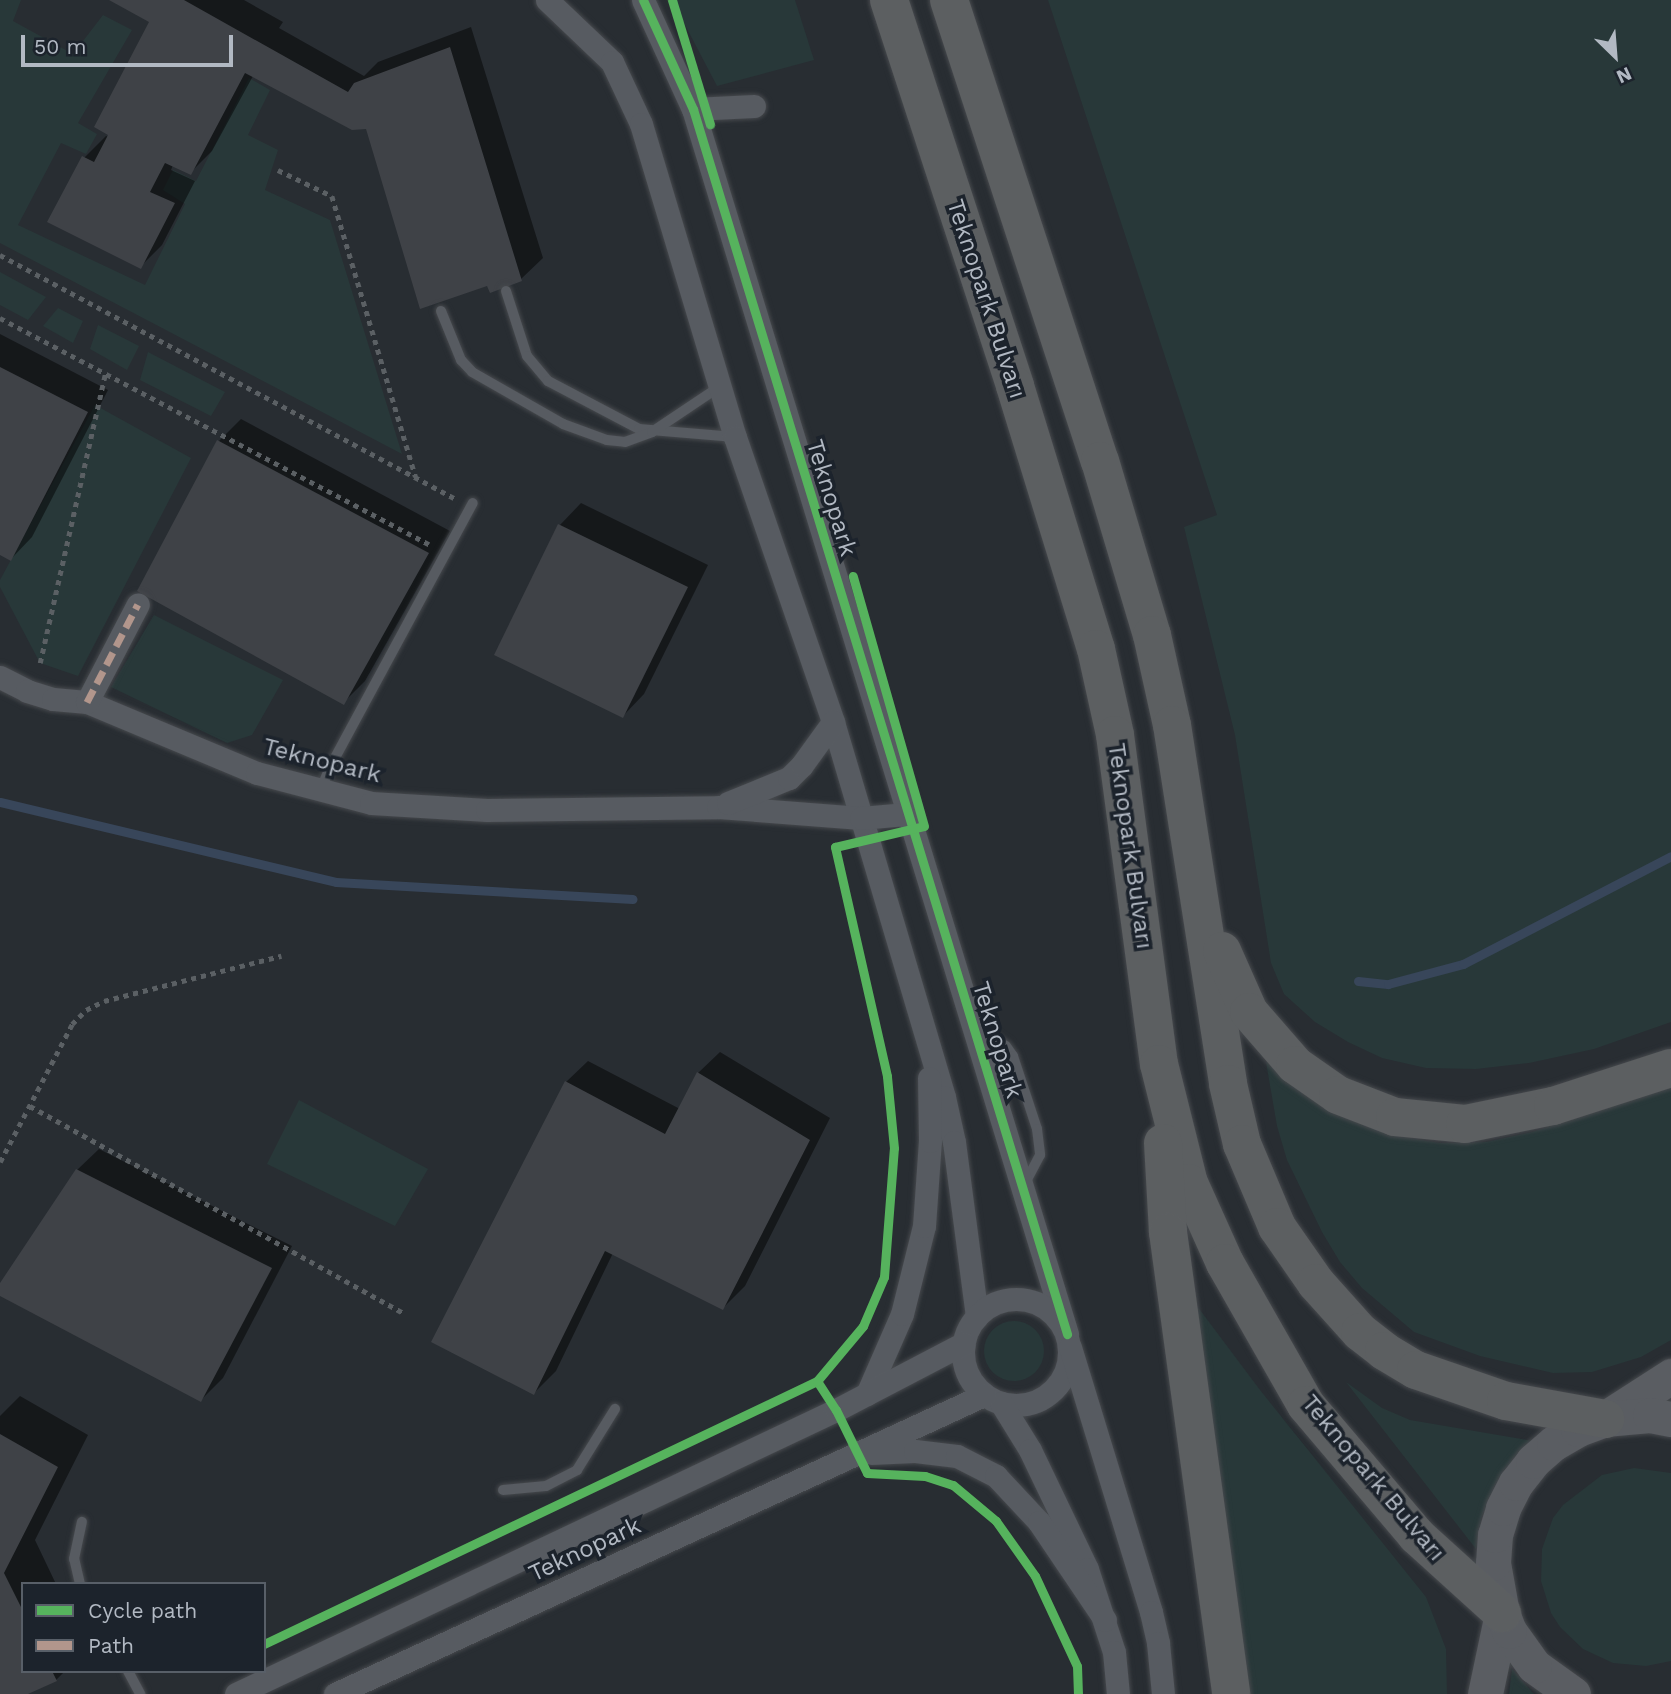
<!DOCTYPE html>
<meta charset="utf-8">
<style>
body{margin:0}
#map{position:relative;width:1671px;height:1694px;overflow:hidden;background:#282d32;font-family:"Work Sans",sans-serif}
div>[style]{position:absolute}
[style*='--x']{left:calc(var(--x)*1px);top:calc(var(--y)*1px);width:calc(var(--w)*1px);rotate:calc(var(--a)*1deg)}
.green>*{inset:0;background:#283839}
.round{border-radius:50%}
.shadow>*{inset:0;background:#0007}
.stream>*{height:9px;margin:-4.5px;padding:0 4.5px;transform-origin:4.5px;border-radius:4.5px;background:#38465a}
.building>*{inset:0;background:#3f4247}
.path>*{height:4.5px;margin-top:-2.25px;transform-origin:0;background:repeating-linear-gradient(90deg,#5b6064 0 5px,transparent 0 10px)}
.roads{filter:drop-shadow(0 0 2px #46494d) drop-shadow(0 0 2px #46494d)}
.lane>*{height:10px;margin:-5px;padding:0 5px;transform-origin:5px;border-radius:5px;background:#575b61}
.street>*{height:23px;margin:-11.5px;padding:0 11.5px;transform-origin:11.5px;border-radius:11.5px;background:#575b61}
.street>.ring{margin:-11.5px;padding:0;box-sizing:content-box;background:none;border:23px solid #575b61;border-radius:50%}
.primary>*{height:35px;margin:-17.5px;padding:0 17.5px;transform-origin:17.5px;border-radius:17.5px;background:#5a5d62}
.highway>*{height:38px;margin:-19px;padding:0 19px;transform-origin:19px;border-radius:19px;background:#5c5f61}
.quiet>*{height:7px;margin-top:-3.5px;transform-origin:0;background:repeating-linear-gradient(90deg,#b2968c 0 14px,transparent 0 21px)}
.cycleway>*{height:9px;margin:-4.5px;padding:0 4.5px;transform-origin:4.5px;border-radius:4.5px;background:#56b35d}
span{translate:-50% -50%;white-space:nowrap;text-align:center;line-height:1.15;-webkit-text-stroke:7px #1c232c;paint-order:stroke}
.street-label{font-size:24px;color:#b2b9c3}
.legend{position:absolute;left:21px;top:1582px;width:245px;height:91px;box-sizing:border-box;background:#1c232c;border:2px solid #585f68;margin:0;padding:9px 12px;list-style:none;font-size:21px;color:#b2b9c3}
.legend li{display:flex;align-items:center;gap:14px;height:35px}
.legend b{width:35px;border:2px solid #585f68}
.north{position:absolute;left:1580px;top:21px;width:70px;height:70px;-webkit-text-stroke:5px #1c232c;paint-order:stroke;rotate:155deg;font-size:19px;font-weight:700;line-height:28px;text-align:center;color:#b2b9c3}
.north::after{content:'';display:block;margin:auto;width:24px;height:32px;background:#b2b9c3;clip-path:polygon(50% 0,100% 100%,50% 72%,0 100%)}
.scale{position:absolute;left:21px;top:35px;width:212px;height:32px;box-sizing:border-box;border:4px solid #b2b9c3;border-top:0;padding-left:9px;font-size:21px;line-height:24px;white-space:nowrap;color:#b2b9c3;-webkit-text-stroke:5px #1c232c;paint-order:stroke}
</style>
<div id="map">
<div class="green">
<i style="clip-path:polygon(0 0,21px 0,13px 21px,73px 54px,103px 15px,132px 30px,78px 123px,97px 134px,86px 154px,61px 143px,18px 225px,145px 285px,185px 204px,163px 190px,173px 170px,196px 181px,249px 78px,270px 90px,248px 135px,278px 150px,265px 190px,330px 220px,402px 454px,0 243px)"></i>
<i style="clip-path:polygon(672px 0,795px 0,814px 60px,717px 86px)"></i>
<i style="clip-path:polygon(1048px 0,1671px 0,1671px 1022px,1594px 1049px,1529px 1063px,1476px 1069px,1426px 1068px,1382px 1058px,1348px 1042px,1315px 1022px,1284px 994px,1271px 963px,1235px 735px,1184px 527px,1217px 515px)"></i>
<i style="clip-path:polygon(0 272px,46px 297px,28px 320px,0 305px)"></i>
<i style="clip-path:polygon(58px 308px,83px 321px,73px 343px,43px 326px)"></i>
<i style="clip-path:polygon(98px 325px,139px 346px,127px 370px,90px 349px)"></i>
<i style="clip-path:polygon(148px 352px,225px 392px,211px 416px,140px 380px)"></i>
<i style="clip-path:polygon(95px 405px,191px 458px,78px 676px,40px 663px,0 587px,0 580px)"></i>
<i style="clip-path:polygon(154px 615px,283px 680px,252px 735px,227px 743px,111px 687px)"></i>
<i style="clip-path:polygon(1266px 1062px,1318px 1100px,1368px 1126px,1404px 1137px,1440px 1143px,1486px 1142px,1532px 1132px,1671px 1087px,1671px 1340px,1641px 1357px,1592px 1372px,1553px 1373px,1480px 1356px,1414px 1332px,1362px 1288px,1340px 1262px,1322px 1232px,1287px 1160px,1277px 1126px)"></i>
<i style="clip-path:polygon(299px 1100px,428px 1169px,395px 1226px,267px 1164px)"></i>
<i style="clip-path:polygon(1191px 1298px,1260px 1390px,1426px 1597px,1446px 1649px,1447px 1694px,1244px 1694px)"></i>
<i class="round" style="left:984px;top:1321px;width:60px;height:60px"></i>
<i style="clip-path:polygon(1346px 1382px,1382px 1408px,1410px 1420px,1533px 1441px,1488px 1504px,1481px 1518px,1476px 1549px)"></i>
<i style="clip-path:polygon(1634px 1468px,1671px 1473px,1671px 1661px,1646px 1666px,1613px 1663px,1583px 1649px,1560px 1627px,1551px 1613px,1541px 1581px,1542px 1549px,1553px 1518px,1563px 1505px,1602px 1475px)"></i>
<i style="clip-path:polygon(1512px 1669px,1532px 1692px,1534px 1694px,1509px 1694px)"></i>
</div>
<div class="shadow">
<i style="clip-path:polygon(112px 0,244px 0,283px 22px,279px 28px,364px 76px,378px 62px,471px 27px,543px 258px,521px 279px,368px 124px,253px 76px,212px 151px,190px 173px,173px 165px,171px 170px,195px 181px,162px 245px,140px 267px,84px 158px,106px 136px,109px 137px,161px 10px)"></i>
<i style="clip-path:polygon(0 334px,108px 390px,32px 537px,11px 559px,0 553px)"></i>
<i style="clip-path:polygon(241px 419px,450px 531px,365px 681px,343px 703px,219px 441px)"></i>
<i style="clip-path:polygon(581px 503px,708px 565px,644px 694px,623px 716px,560px 525px)"></i>
<i style="clip-path:polygon(720px 1052px,830px 1118px,745px 1286px,723px 1308px,613px 1253px,556px 1371px,534px 1393px,566px 1082px,588px 1061px,680px 1109px,698px 1073px)"></i>
<i style="clip-path:polygon(99px 1149px,292px 1246px,223px 1378px,201px 1400px,0 1294px,0 1287px,77px 1170px)"></i>
<i style="clip-path:polygon(20px 1396px,88px 1435px,35px 1540px,56px 1584px,23px 1584px,23px 1671px,65px 1671px,56px 1680px,23px 1694px,0 1694px,0 1416px)"></i>
</div>
<div class="stream">
<i style="--x:0;--y:802;--w:345;--a:13.4"></i>
<i style="--x:336;--y:882;--w:297;--a:3.3"></i>
<i style="--x:1358;--y:981;--w:30;--a:6"></i>
<i style="--x:1388;--y:984;--w:78;--a:-14.9"></i>
<i style="--x:1463;--y:964;--w:234;--a:-27.4"></i>
</div>
<div class="building">
<i style="clip-path:polygon(109px 0,184px 0,348px 92px,354px 83px,450px 47px,522px 281px,490px 293px,487px 286px,420px 309px,366px 129px,352px 130px,245px 73px,191px 175px,165px 163px,150px 192px,175px 203px,141px 269px,47px 222px,82px 156px,94px 162px,108px 135px,94px 127px,149px 22px)"></i>
<i style="clip-path:polygon(0 367px,88px 412px,11px 561px,0 555px)"></i>
<i style="clip-path:polygon(217px 440px,429px 553px,344px 705px,137px 591px)"></i>
<i style="clip-path:polygon(558px 524px,688px 587px,623px 718px,494px 655px)"></i>
<i style="clip-path:polygon(697px 1072px,810px 1140px,723px 1310px,605px 1251px,534px 1395px,431px 1342px,565px 1081px,665px 1134px)"></i>
<i style="clip-path:polygon(76px 1169px,272px 1268px,201px 1402px,0 1296px,0 1283px)"></i>
<i style="clip-path:polygon(0 1434px,58px 1467px,4px 1573px,23px 1611px,23px 1671px,52px 1671px,57px 1681px,28px 1694px,0 1694px)"></i>
</div>
<div class="path">
<i style="--x:278;--y:170;--w:60;--a:25.7"></i>
<i style="--x:332;--y:196;--w:293;--a:73.4"></i>
<i style="--x:0;--y:255;--w:515;--a:28.16"></i>
<i style="--x:0;--y:318;--w:485;--a:27.8"></i>
<i style="--x:40;--y:663;--w:296;--a:-77.3"></i>
<i style="--x:30;--y:1106;--w:427;--a:29"></i>
<i style="--x:0;--y:1162;--w:156;--a:-62.4"></i>
<i style="--x:72;--y:1024;--w:20;--a:-45"></i>
<i style="--x:86;--y:1010;--w:20;--a:-27"></i>
<i style="--x:104;--y:1001;--w:183;--a:-14.3"></i>
</div>
<div class="roads">
<div class="lane">
<i style="--x:506;--y:291;--w:68;--a:72.1"></i>
<i style="--x:527;--y:356;--w:33;--a:50"></i>
<i style="--x:548;--y:381;--w:103;--a:27.8"></i>
<i style="--x:639;--y:429;--w:96;--a:4.8"></i>
<i style="--x:441;--y:311;--w:53;--a:67.8"></i>
<i style="--x:461;--y:360;--w:16;--a:47"></i>
<i style="--x:472;--y:372;--w:105;--a:29.7"></i>
<i style="--x:563;--y:424;--w:47;--a:20"></i>
<i style="--x:607;--y:440;--w:18;--a:6"></i>
<i style="--x:625;--y:442;--w:29;--a:-20"></i>
<i style="--x:652;--y:432;--w:81;--a:-33.9"></i>
<i style="--x:320;--y:791;--w:26;--a:-67"></i>
<i style="--x:330;--y:767;--w:300;--a:-61.6"></i>
<i style="--x:977;--y:1026;--w:35;--a:35"></i>
<i style="--x:1006;--y:1046;--w:12;--a:55"></i>
<i style="--x:1013;--y:1056;--w:77;--a:71.8"></i>
<i style="--x:1037;--y:1129;--w:26;--a:83"></i>
<i style="--x:1040;--y:1155;--w:36;--a:118"></i>
<i style="--x:503;--y:1490;--w:43;--a:-5.3"></i>
<i style="--x:546;--y:1486;--w:35;--a:-27"></i>
<i style="--x:577;--y:1470;--w:72;--a:-58.1"></i>
<i style="--x:80;--y:1584;--w:26;--a:-103"></i>
<i style="--x:74;--y:1559;--w:38;--a:-78"></i>
<i style="--x:128;--y:1671;--w:26;--a:62"></i>
</div>
<div class="street">
<i style="--x:547;--y:0;--w:90;--a:43.6"></i>
<i style="--x:612;--y:62;--w:68;--a:64.9"></i>
<i style="--x:641;--y:124;--w:327;--a:73.3"></i>
<i style="--x:735;--y:437;--w:301;--a:71"></i>
<i style="--x:833;--y:722;--w:391;--a:73.5"></i>
<i style="--x:944;--y:1097;--w:46;--a:77.5"></i>
<i style="--x:954;--y:1142;--w:176;--a:82.5"></i>
<i style="--x:643;--y:0;--w:120;--a:65.4"></i>
<i style="--x:693;--y:109;--w:1281;--a:73.02"></i>
<i style="--x:693;--y:109;--w:61;--a:-2.8"></i>
<i style="--x:0;--y:677;--w:30;--a:27"></i>
<i style="--x:27;--y:691;--w:27;--a:17"></i>
<i style="--x:53;--y:699;--w:34;--a:5"></i>
<i style="--x:87;--y:702;--w:184;--a:22.7"></i>
<i style="--x:257;--y:773;--w:118;--a:14.7"></i>
<i style="--x:371;--y:803;--w:116;--a:3.5"></i>
<i style="--x:487;--y:810;--w:231;--a:-0.7"></i>
<i style="--x:718;--y:807;--w:143;--a:4.4"></i>
<i style="--x:861;--y:818;--w:45;--a:-5.1"></i>
<i style="--x:87;--y:702;--w:110;--a:-62.5"></i>
<i style="--x:728;--y:803;--w:66;--a:-22.3"></i>
<i style="--x:789;--y:778;--w:18;--a:-45"></i>
<i style="--x:802;--y:765;--w:53;--a:-54.2"></i>
<i class="ring" style="left:963px;top:1299px;width:83px;height:83px"></i>
<i style="--x:1070;--y:1347;--w:277;--a:73"></i>
<i style="--x:1151;--y:1612;--w:32;--a:77"></i>
<i style="--x:1158;--y:1643;--w:51;--a:84.4"></i>
<i style="--x:867;--y:1394;--w:87;--a:-66.4"></i>
<i style="--x:902;--y:1314;--w:91;--a:-76"></i>
<i style="--x:924;--y:1226;--w:85;--a:-86"></i>
<i style="--x:930;--y:1141;--w:63;--a:-90.9"></i>
<i style="--x:1001;--y:1403;--w:55;--a:58.3"></i>
<i style="--x:1030;--y:1450;--w:132;--a:64.4"></i>
<i style="--x:1087;--y:1569;--w:87;--a:72"></i>
<i style="--x:1114;--y:1652;--w:42;--a:84.6"></i>
<i style="--x:871;--y:1453;--w:44;--a:-2.6"></i>
<i style="--x:915;--y:1451;--w:42;--a:6.8"></i>
<i style="--x:957;--y:1456;--w:44;--a:27.1"></i>
<i style="--x:996;--y:1476;--w:63;--a:46.9"></i>
<i style="--x:1039;--y:1522;--w:118;--a:56"></i>
<i style="--x:236;--y:1694;--w:664;--a:-25.33"></i>
<i style="--x:836;--y:1410;--w:144;--a:-27.6"></i>
<i style="--x:335;--y:1694;--w:715;--a:-24.74"></i>
</div>
<div class="primary">
<i style="--x:1609;--y:1416;--w:74;--a:-32.8"></i>
<i style="--x:1485;--y:1694;--w:83;--a:-78.1"></i>
<i style="--x:1573;--y:1694;--w:48;--a:-144.3"></i>
<i style="--x:1534;--y:1666;--w:43;--a:-125.5"></i>
<i style="--x:1509;--y:1631;--w:19;--a:-111"></i>
<i style="--x:1502;--y:1613;--w:51;--a:-100.2"></i>
<i style="--x:1493;--y:1563;--w:28;--a:-86"></i>
<i style="--x:1495;--y:1535;--w:28;--a:-73"></i>
<i style="--x:1503;--y:1508;--w:28;--a:-63"></i>
<i style="--x:1516;--y:1483;--w:28;--a:-52"></i>
<i style="--x:1533;--y:1461;--w:28;--a:-41"></i>
<i style="--x:1554;--y:1443;--w:28;--a:-30"></i>
<i style="--x:1578;--y:1429;--w:29;--a:-20"></i>
<i style="--x:1605;--y:1419;--w:45;--a:-5.1"></i>
<i style="--x:1650;--y:1415;--w:21;--a:11"></i>
</div>
<div class="highway">
<i style="--x:889;--y:0;--w:406;--a:71.9"></i>
<i style="--x:1015;--y:386;--w:275;--a:72.9"></i>
<i style="--x:1096;--y:649;--w:88;--a:77.5"></i>
<i style="--x:1115;--y:735;--w:332;--a:82.4"></i>
<i style="--x:1159;--y:1064;--w:123;--a:75.9"></i>
<i style="--x:1189;--y:1183;--w:88;--a:65.8"></i>
<i style="--x:1225;--y:1263;--w:163;--a:60.3"></i>
<i style="--x:1306;--y:1405;--w:172;--a:49.7"></i>
<i style="--x:1417;--y:1536;--w:115;--a:42.2"></i>
<i style="--x:949;--y:0;--w:485;--a:71.9"></i>
<i style="--x:1100;--y:461;--w:182;--a:73.4"></i>
<i style="--x:1152;--y:635;--w:92;--a:77.5"></i>
<i style="--x:1172;--y:725;--w:363;--a:81.1"></i>
<i style="--x:1228;--y:1084;--w:62;--a:76.9"></i>
<i style="--x:1242;--y:1144;--w:90;--a:67.1"></i>
<i style="--x:1277;--y:1227;--w:68;--a:55.1"></i>
<i style="--x:1316;--y:1283;--w:66;--a:48.1"></i>
<i style="--x:1360;--y:1332;--w:31;--a:38"></i>
<i style="--x:1384;--y:1351;--w:37;--a:31"></i>
<i style="--x:1416;--y:1370;--w:95;--a:19"></i>
<i style="--x:1506;--y:1401;--w:101;--a:10.3"></i>
<i style="--x:1222;--y:951;--w:67;--a:66.1"></i>
<i style="--x:1249;--y:1012;--w:70;--a:49"></i>
<i style="--x:1295;--y:1065;--w:52;--a:34.9"></i>
<i style="--x:1338;--y:1095;--w:61;--a:21.1"></i>
<i style="--x:1395;--y:1117;--w:70;--a:5.7"></i>
<i style="--x:1465;--y:1124;--w:90;--a:-11.6"></i>
<i style="--x:1553;--y:1106;--w:124;--a:-17.9"></i>
<i style="--x:1163;--y:1143;--w:89;--a:86.8"></i>
<i style="--x:1168;--y:1232;--w:466;--a:82.2"></i>
</div>
</div>
<div class="quiet">
<i style="--x:87;--y:702;--w:110;--a:-62.5"></i>
</div>
<div class="cycleway">
<i style="--x:643;--y:0;--w:120;--a:65.4"></i>
<i style="--x:693;--y:109;--w:1281;--a:73.02"></i>
<i style="--x:672;--y:0;--w:130;--a:73"></i>
<i style="--x:817;--y:1381;--w:35;--a:57"></i>
<i style="--x:836;--y:1410;--w:70;--a:63.8"></i>
<i style="--x:867;--y:1473;--w:58;--a:3"></i>
<i style="--x:925;--y:1476;--w:29;--a:18"></i>
<i style="--x:953;--y:1485;--w:56;--a:39.9"></i>
<i style="--x:996;--y:1521;--w:67;--a:54.7"></i>
<i style="--x:1035;--y:1576;--w:99;--a:65"></i>
<i style="--x:1077;--y:1666;--w:28;--a:88"></i>
<i style="--x:264;--y:1644;--w:612;--a:-25.44"></i>
<i style="--x:817;--y:1381;--w:72;--a:-50.1"></i>
<i style="--x:863;--y:1326;--w:53;--a:-66.8"></i>
<i style="--x:884;--y:1277;--w:129;--a:-85.6"></i>
<i style="--x:894;--y:1148;--w:72;--a:-95.6"></i>
<i style="--x:887;--y:1076;--w:235;--a:-102.8"></i>
<i style="--x:835;--y:847;--w:91;--a:-13.3"></i>
<i style="--x:924;--y:826;--w:260;--a:-105.9"></i>
</div>
<div class="street-label">
<span style="left:986px;top:299px;rotate:72deg">Teknopark Bulvarı</span>
<span style="left:831px;top:498px;rotate:73deg">Teknopark</span>
<span style="left:322px;top:761px;rotate:14deg">Teknopark</span>
<span style="left:1130px;top:846px;rotate:82deg">Teknopark Bulvarı</span>
<span style="left:997px;top:1040px;rotate:73deg">Teknopark</span>
<span style="left:1373px;top:1478px;rotate:50deg">Teknopark Bulvarı</span>
<span style="left:585px;top:1550px;rotate:-25deg">Teknopark</span>
</div>
<ul class="legend">
<li><b style="height:9px;background:#56b35d"></b>Cycle path</li>
<li><b style="height:9px;background:#b2968c"></b>Path</li>
</ul>
<div class="north">N</div>
<div class="scale">50 m</div>
</div>
